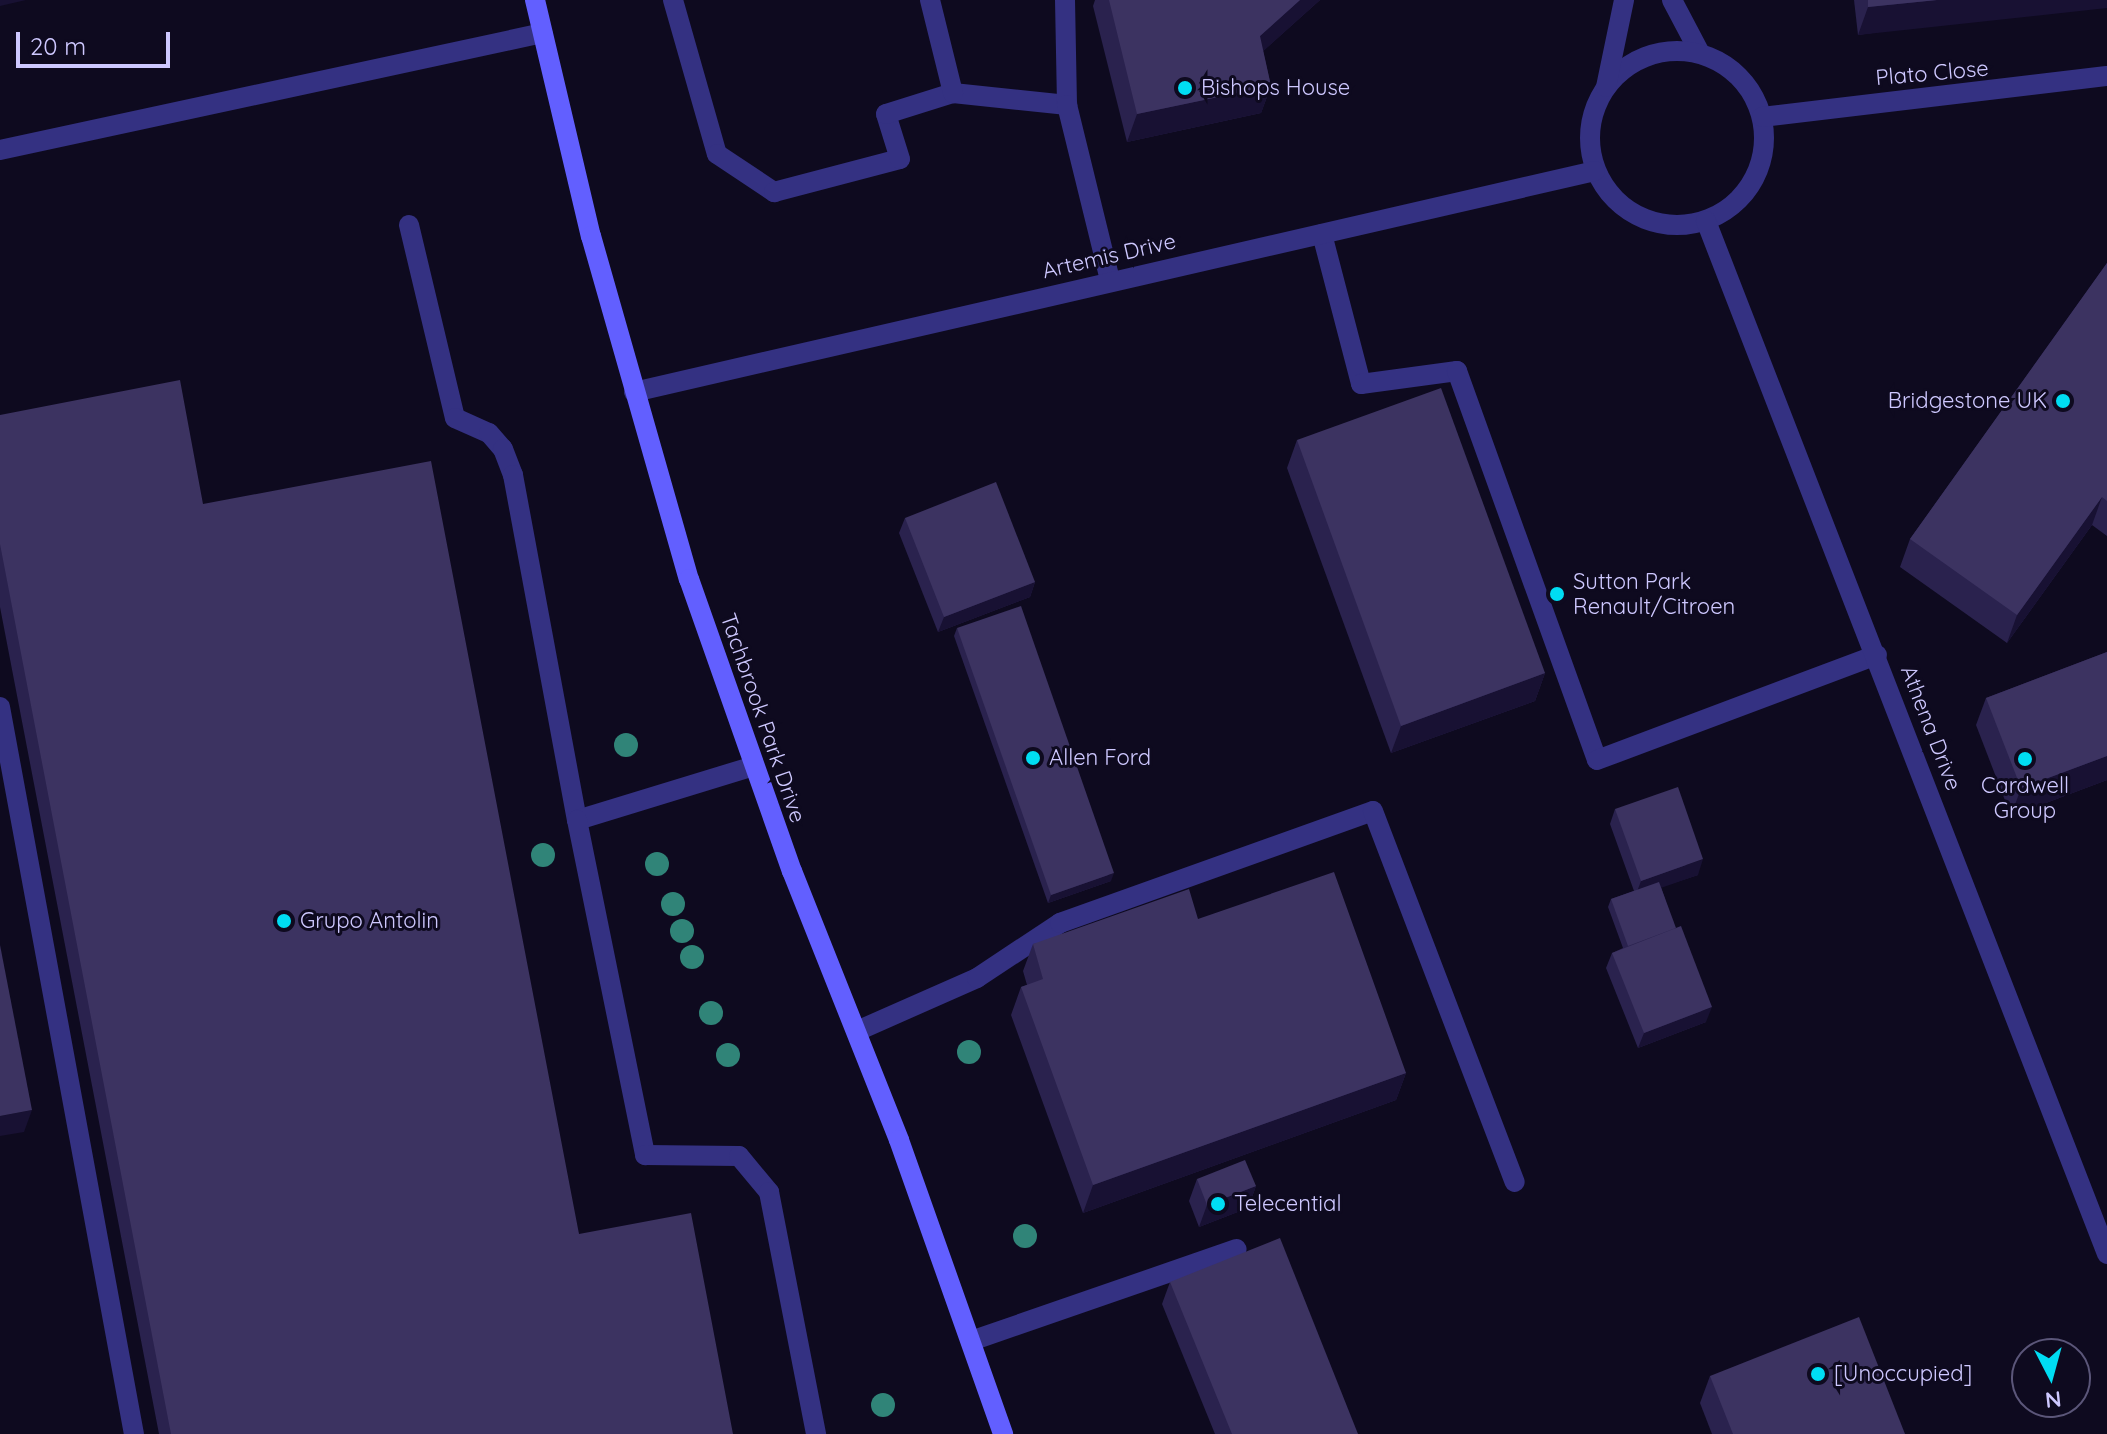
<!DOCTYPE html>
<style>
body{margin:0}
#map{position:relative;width:2107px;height:1434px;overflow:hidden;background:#0e0a1f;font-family:Quicksand,sans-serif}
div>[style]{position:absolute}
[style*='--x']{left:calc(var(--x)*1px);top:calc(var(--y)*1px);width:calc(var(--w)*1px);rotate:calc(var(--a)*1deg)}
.lane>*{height:20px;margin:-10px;padding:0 10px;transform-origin:10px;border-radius:10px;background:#343182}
.street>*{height:20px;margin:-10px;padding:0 10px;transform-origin:10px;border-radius:10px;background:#343182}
.street>.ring{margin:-10px;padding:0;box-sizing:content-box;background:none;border:20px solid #343182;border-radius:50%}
.secondary>*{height:20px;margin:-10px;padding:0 10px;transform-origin:10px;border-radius:10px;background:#625fff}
.trees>*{width:24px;height:24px;margin:-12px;border-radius:50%;background:#308478}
.wall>*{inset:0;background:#2a224e}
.shaded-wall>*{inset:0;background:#181133}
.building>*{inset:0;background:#3c3361}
.dots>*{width:22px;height:22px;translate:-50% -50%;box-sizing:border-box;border:4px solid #0e0a1f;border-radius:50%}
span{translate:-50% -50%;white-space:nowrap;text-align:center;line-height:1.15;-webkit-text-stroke:6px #0e0a1f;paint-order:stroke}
.street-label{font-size:22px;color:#cec8ff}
.poi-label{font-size:22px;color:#cec8ff}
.left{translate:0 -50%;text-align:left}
.right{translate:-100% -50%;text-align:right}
.north{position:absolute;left:2011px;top:1338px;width:80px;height:80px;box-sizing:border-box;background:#0e0a1f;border:2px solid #5b5679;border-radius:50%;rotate:174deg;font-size:22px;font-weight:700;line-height:32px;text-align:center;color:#cec8ff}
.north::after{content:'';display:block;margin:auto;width:28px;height:36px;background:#00ddf3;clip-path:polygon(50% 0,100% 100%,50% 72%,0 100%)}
.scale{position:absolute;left:16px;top:32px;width:154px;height:36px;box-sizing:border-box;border:4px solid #cec8ff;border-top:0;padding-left:10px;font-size:24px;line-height:28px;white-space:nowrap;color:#cec8ff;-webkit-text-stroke:6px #0e0a1f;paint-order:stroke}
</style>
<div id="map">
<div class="lane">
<i style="--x:673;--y:0;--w:160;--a:74.1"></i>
<i style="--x:717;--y:154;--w:69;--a:33.7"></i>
<i style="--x:774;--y:192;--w:130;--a:-14.7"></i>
<i style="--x:900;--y:159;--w:47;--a:-107.3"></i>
<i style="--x:886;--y:114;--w:70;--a:-17.4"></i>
<i style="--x:953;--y:93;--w:115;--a:6"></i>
<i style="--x:930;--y:0;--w:96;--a:76.1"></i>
<i style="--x:1065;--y:0;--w:105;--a:88.9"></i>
<i style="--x:1067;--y:105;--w:180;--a:76.2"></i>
<i style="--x:0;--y:150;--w:555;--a:-12.16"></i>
<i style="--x:409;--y:225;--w:198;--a:76.6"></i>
<i style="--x:455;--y:418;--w:37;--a:24"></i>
<i style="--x:489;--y:433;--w:21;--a:49"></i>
<i style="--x:503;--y:449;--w:28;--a:69"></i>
<i style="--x:513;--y:475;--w:351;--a:79.5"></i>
<i style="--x:1322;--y:234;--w:155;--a:75.4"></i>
<i style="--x:1361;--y:384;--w:97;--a:-7.7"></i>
<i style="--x:1457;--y:371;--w:413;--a:70.2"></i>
<i style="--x:1597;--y:760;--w:299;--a:-20.6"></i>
<i style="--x:0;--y:707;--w:739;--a:79.56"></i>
<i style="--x:754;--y:766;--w:185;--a:163"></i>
<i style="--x:577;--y:820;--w:342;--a:78.5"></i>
<i style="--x:645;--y:1155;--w:94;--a:0.6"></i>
<i style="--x:739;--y:1156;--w:47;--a:50.2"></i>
<i style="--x:769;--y:1192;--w:247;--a:79"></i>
<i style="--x:857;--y:1031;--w:131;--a:-23.8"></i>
<i style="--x:977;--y:978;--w:100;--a:-33.5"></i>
<i style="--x:1060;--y:923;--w:332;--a:-19.7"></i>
<i style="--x:1373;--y:811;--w:397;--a:69.1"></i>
<i style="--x:971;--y:1341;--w:281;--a:-19.1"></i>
</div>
<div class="street">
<i style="--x:1672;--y:0;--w:60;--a:62.2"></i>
<i class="ring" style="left:1590px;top:51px;width:154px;height:154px"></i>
<i style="--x:1606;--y:87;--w:89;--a:-78.3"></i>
<i style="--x:1762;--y:117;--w:347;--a:-6.8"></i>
<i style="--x:1706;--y:221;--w:1108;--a:68.78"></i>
<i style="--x:634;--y:392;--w:986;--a:-12.95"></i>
</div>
<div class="secondary">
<i style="--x:535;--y:0;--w:243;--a:76.7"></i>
<i style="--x:591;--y:236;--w:357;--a:74.1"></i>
<i style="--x:689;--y:579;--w:310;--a:70.6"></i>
<i style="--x:792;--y:871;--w:289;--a:68.3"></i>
<i style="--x:899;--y:1140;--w:312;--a:70.5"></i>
</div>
<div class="trees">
<i style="left:626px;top:745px"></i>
<i style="left:543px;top:855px"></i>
<i style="left:657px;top:864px"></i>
<i style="left:673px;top:904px"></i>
<i style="left:682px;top:931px"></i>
<i style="left:692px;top:957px"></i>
<i style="left:711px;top:1013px"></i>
<i style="left:969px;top:1052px"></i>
<i style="left:728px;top:1055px"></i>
<i style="left:1025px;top:1236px"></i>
<i style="left:883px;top:1405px"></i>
</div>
<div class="wall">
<i style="clip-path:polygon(1095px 0,1320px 0,1263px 51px,1271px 86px,1261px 113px,1127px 142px,1093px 6px)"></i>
<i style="clip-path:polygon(1854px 0,2107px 0,1858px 35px)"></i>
<i style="clip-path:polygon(2107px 263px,2107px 536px,2092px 525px,2007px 643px,1900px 567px,1910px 539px)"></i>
<i style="clip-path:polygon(0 415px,203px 504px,579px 1234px,733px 1434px,159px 1434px,0 607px)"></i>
<i style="clip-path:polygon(1297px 440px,1545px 673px,1535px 701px,1391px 753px,1287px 468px)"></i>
<i style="clip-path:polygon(905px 518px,1035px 582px,1030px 597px,938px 632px,899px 533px)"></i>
<i style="clip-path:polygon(957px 628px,1111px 881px,1048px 903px,954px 636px)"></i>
<i style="clip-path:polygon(2107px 652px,2107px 780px,2011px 816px,1976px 725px,1986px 698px)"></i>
<i style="clip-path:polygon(1615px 809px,1698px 875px,1661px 887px,1706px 1022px,1638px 1048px,1606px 968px,1612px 953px,1623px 948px,1608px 907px,1611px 899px,1634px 891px,1610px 824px)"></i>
<i style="clip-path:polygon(1198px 919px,1406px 1073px,1396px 1100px,1083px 1213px,1011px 1015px,1021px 987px,1027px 985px,1023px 971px,1033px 944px)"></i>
<i style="clip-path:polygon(1197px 1179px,1256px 1186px,1248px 1208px,1199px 1227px,1189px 1201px)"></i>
<i style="clip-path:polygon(1170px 1282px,1358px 1434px,1215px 1434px,1162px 1304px)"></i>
<i style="clip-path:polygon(1710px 1376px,1905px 1434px,1712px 1434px,1700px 1403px)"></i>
</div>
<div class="shaded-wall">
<i style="clip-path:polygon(0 0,26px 0,0 6px)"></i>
<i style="clip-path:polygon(1300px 0,1320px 0,1250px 63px,1260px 36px)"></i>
<i style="clip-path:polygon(1937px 0,2107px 0,2107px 8px,1858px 35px,1868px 7px)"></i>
<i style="clip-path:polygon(1271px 86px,1261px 113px,1127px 142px,1137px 114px)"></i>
<i style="clip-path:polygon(2102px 497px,2092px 525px,2007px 643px,2017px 615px)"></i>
<i style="clip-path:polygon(1035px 582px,1030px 597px,938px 632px,944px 617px)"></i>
<i style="clip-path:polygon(1545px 673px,1535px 701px,1391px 753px,1401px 726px)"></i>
<i style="clip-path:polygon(2107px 756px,2107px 780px,2011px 816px,2021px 788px)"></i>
<i style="clip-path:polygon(1703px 859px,1698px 875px,1635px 897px,1641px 881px)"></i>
<i style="clip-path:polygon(1114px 873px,1111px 881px,1048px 903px,1051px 895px)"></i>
<i style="clip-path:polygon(1712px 1007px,1706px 1022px,1638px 1048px,1644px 1033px)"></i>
<i style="clip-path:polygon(1406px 1073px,1396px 1100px,1083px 1213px,1093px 1185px)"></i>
<i style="clip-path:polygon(32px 1110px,24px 1132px,0 1136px,0 1116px)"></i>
<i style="clip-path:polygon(1256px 1186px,1248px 1208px,1199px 1227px,1207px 1205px)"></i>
</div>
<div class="building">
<i style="clip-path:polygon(1109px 0,1300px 0,1260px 36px,1271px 86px,1137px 114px)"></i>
<i style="clip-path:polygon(1868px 0,1937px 0,1868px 7px)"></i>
<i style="clip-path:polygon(2107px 263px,2107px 501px,2102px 497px,2017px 615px,1910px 539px)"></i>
<i style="clip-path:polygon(180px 380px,203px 504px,431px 461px,579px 1234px,691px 1213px,733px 1434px,171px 1434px,0 544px,0 415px)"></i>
<i style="clip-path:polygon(1441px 388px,1545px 673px,1401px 726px,1297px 440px)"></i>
<i style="clip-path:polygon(996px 482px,1035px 582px,944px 617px,905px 518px)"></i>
<i style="clip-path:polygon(1021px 606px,1114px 873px,1051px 895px,957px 628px)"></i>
<i style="clip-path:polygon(2107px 652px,2107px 756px,2021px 788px,1986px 698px)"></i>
<i style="clip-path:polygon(1678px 787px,1703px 859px,1641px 881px,1615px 809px)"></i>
<i style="clip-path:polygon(1334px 872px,1406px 1073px,1093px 1185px,1021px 987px,1043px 979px,1033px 944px,1189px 889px,1198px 919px)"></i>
<i style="clip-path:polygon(1659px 882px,1676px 928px,1628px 946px,1611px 899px)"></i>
<i style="clip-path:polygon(1681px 926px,1712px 1007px,1644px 1033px,1612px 953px)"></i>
<i style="clip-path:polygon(0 945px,32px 1110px,0 1116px)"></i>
<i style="clip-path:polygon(1245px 1160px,1256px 1186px,1207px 1205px,1197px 1179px)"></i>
<i style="clip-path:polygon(1280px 1238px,1358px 1434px,1232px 1434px,1170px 1282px)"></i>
<i style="clip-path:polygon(1859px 1317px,1905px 1434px,1733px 1434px,1710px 1376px)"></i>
</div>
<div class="dots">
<i style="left:1185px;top:88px;background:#00ddf3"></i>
<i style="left:2063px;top:401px;background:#00ddf3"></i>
<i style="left:1557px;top:594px;background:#00ddf3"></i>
<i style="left:1033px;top:758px;background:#00ddf3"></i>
<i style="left:2025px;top:759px;background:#00ddf3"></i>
<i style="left:284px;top:921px;background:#00ddf3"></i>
<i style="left:1218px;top:1204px;background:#00ddf3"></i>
<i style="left:1818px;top:1374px;background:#00ddf3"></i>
</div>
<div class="street-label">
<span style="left:1932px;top:73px;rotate:-5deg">Plato Close</span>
<span style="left:1109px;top:256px;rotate:-13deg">Artemis Drive</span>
<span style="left:763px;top:718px;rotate:71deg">Tachbrook Park Drive</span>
<span style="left:1931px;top:728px;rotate:69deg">Athena Drive</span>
</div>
<div class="poi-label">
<span class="left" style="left:1201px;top:88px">Bishops House</span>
<span class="right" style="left:2047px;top:401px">Bridgestone UK</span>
<span class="left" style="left:1573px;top:594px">Sutton Park<br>Renault/Citroen</span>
<span class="left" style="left:1049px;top:758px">Allen Ford</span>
<span style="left:2025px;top:798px">Cardwell<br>Group</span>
<span class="left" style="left:300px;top:921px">Grupo Antolin</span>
<span class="left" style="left:1234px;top:1204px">Telecential</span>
<span class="left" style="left:1834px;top:1374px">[Unoccupied]</span>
</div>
<div class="north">N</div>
<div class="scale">20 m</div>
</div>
